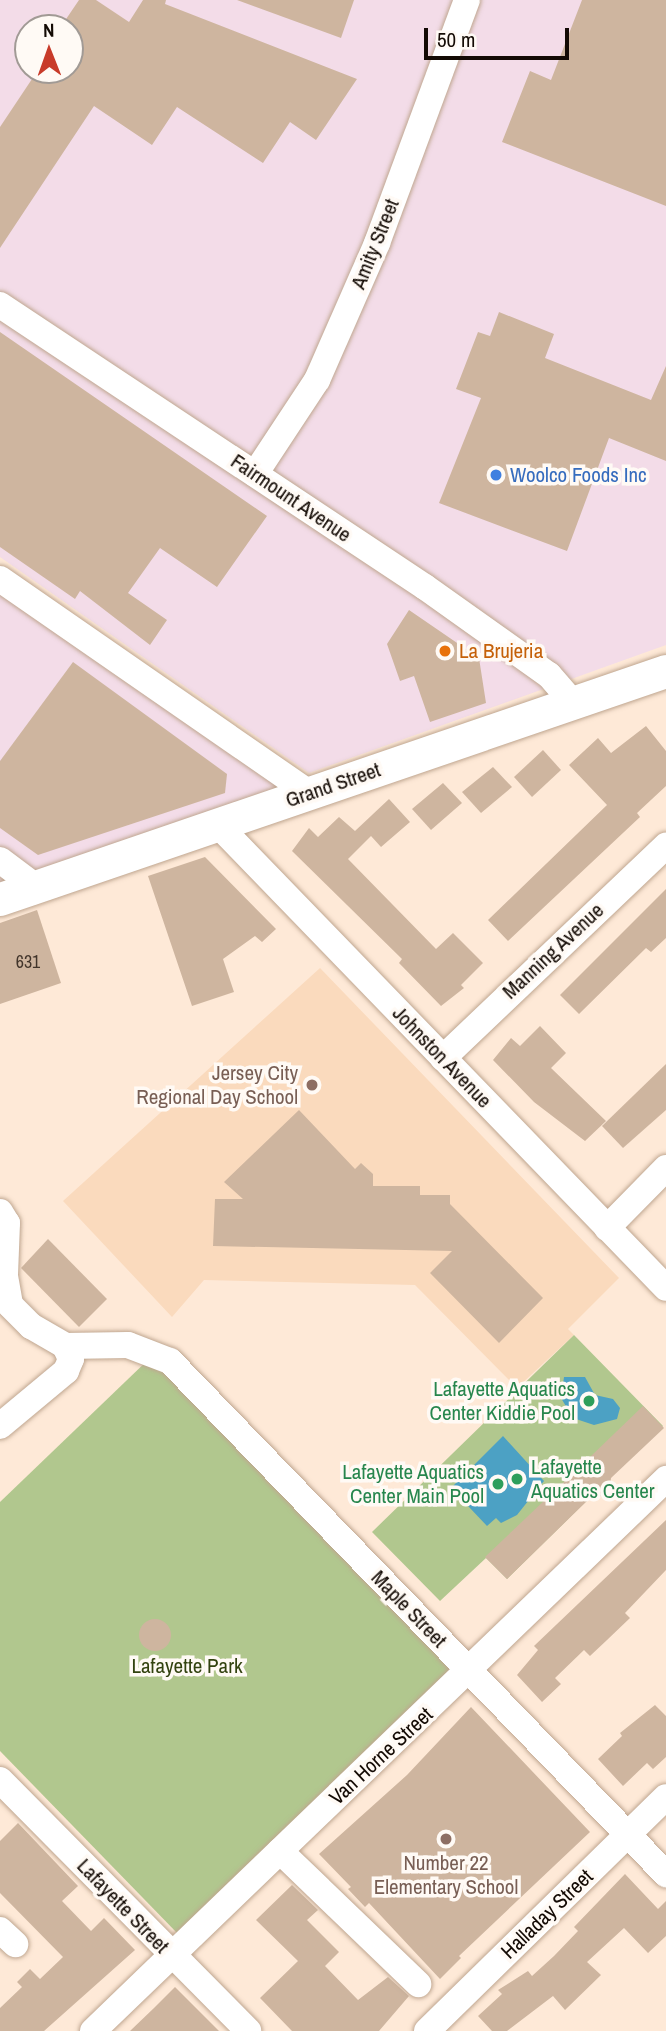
<!DOCTYPE html>
<style>
body{margin:0}
#map{position:relative;width:666px;height:2031px;overflow:hidden;background:#fee9d7;font-family:"Archivo Narrow",sans-serif}
div>[style]{position:absolute}
[style*='--x']{left:calc(var(--x)*1px);top:calc(var(--y)*1px);width:calc(var(--w)*1px);rotate:calc(var(--a)*1deg)}
.built>*{inset:0;background:#fadabd}
.industrial>*{inset:0;background:#f3dce8}
.green>*{inset:0;background:#b1c78e}
.water>*{inset:0;background:#4ca1c4}
.building>*{inset:0;background:#ceb59f}
.round{border-radius:50%}
.roads{filter:drop-shadow(0 0 2px #bfa690) drop-shadow(0 0 2px #bfa690)}
.minor>*{height:26px;margin:-13px;padding:0 13px;transform-origin:13px;border-radius:13px;background:#fff}
.major>*{height:33px;margin:-16.5px;padding:0 16.5px;transform-origin:16.5px;border-radius:16.5px;background:#fff}
.dots>*{width:19px;height:19px;translate:-50% -50%;box-sizing:border-box;border:4px solid #fffaf5;border-radius:50%}
span{translate:-50% -50%;white-space:nowrap;text-align:center;line-height:1.15;-webkit-text-stroke:7px #fffaf5;paint-order:stroke}
.number-label{font-size:18px;color:#42352b}
.number-label span{-webkit-text-stroke-width:0}
.street-label{font-size:21px;color:#130a04}
.shop-label{font-size:21px;color:#366cbe}
.left{translate:0 -50%;text-align:left}
.food-label{font-size:21px;color:#c56008}
.education-label{font-size:21px;color:#785e54}
.right{translate:-100% -50%;text-align:right}
.leisure-label{font-size:21px;color:#27864d}
.park-label{font-size:21px;color:#32420f}
.north{position:absolute;left:14px;top:14px;width:70px;height:70px;box-sizing:border-box;background:#fffaf5;border:2px solid #a19a95;border-radius:50%;rotate:359deg;font-size:19px;font-weight:700;line-height:28px;text-align:center;color:#130a04}
.north::after{content:'';display:block;margin:auto;width:24px;height:32px;background:#c83b2a;clip-path:polygon(50% 0,100% 100%,50% 72%,0 100%)}
.scale{position:absolute;left:424px;top:28px;width:145px;height:32px;box-sizing:border-box;border:4px solid #130a04;border-top:0;padding-left:9px;font-size:21px;line-height:24px;white-space:nowrap;color:#130a04;-webkit-text-stroke:5px #fffaf5;paint-order:stroke}
</style>
<div id="map">
<div class="built">
<i style="clip-path:polygon(320px 968px,619px 1278px,568px 1329px,574px 1335px,517px 1388px,415px 1285px,204px 1280px,172px 1317px,63px 1201px)"></i>
</div>
<div class="industrial">
<i style="clip-path:polygon(evenodd,0 0,666px 0,666px 645px,309px 773px,0 557px,0 0,28px 28px,70px 28px,70px 70px,28px 70px,28px 28px)"></i>
<i style="clip-path:polygon(0 586px,290px 788px,0 886px)"></i>
</div>
<div class="green">
<i style="clip-path:polygon(574px 1335px,663px 1426px,507px 1579px,486px 1558px,440px 1601px,372px 1532px)"></i>
<i style="clip-path:polygon(151px 1357px,450px 1669px,178px 1934px,0 1751px,0 1502px)"></i>
</div>
<div class="water">
<i style="clip-path:polygon(564px 1377px,585px 1377px,595px 1395px,613px 1399px,620px 1408px,617px 1419px,594px 1425px,573px 1418px,561px 1398px)"></i>
<i style="clip-path:polygon(503px 1436px,544px 1481px,517px 1515px,501px 1523px,496px 1518px,487px 1526px,451px 1488px)"></i>
</div>
<div class="building">
<i style="clip-path:polygon(79px 0,96px 0,129px 22px,143px 0,166px 0,165px 4px,357px 79px,316px 140px,290px 122px,263px 163px,177px 107px,152px 145px,94px 106px,0 248px,0 127px,38px 70px,70px 70px,70px 28px,60px 28px)"></i>
<i style="clip-path:polygon(237px 0,354px 0,341px 38px)"></i>
<i style="clip-path:polygon(582px 0,666px 0,666px 206px,502px 142px,530px 71px,551px 80px)"></i>
<i style="clip-path:polygon(499px 312px,554px 334px,545px 358px,651px 400px,666px 366px,666px 461px,609px 438px,567px 551px,439px 503px,481px 398px,456px 389px,478px 332px,490px 336px)"></i>
<i style="clip-path:polygon(0 332px,267px 516px,217px 587px,160px 548px,128px 593px,167px 620px,150px 645px,80px 591px,75px 599px,0 547px)"></i>
<i style="clip-path:polygon(409px 610px,479px 658px,486px 703px,430px 722px,414px 676px,400px 681px,387px 644px)"></i>
<i style="clip-path:polygon(73px 662px,227px 774px,225px 793px,38px 855px,0 828px,0 761px)"></i>
<i style="clip-path:polygon(646px 726px,666px 751px,666px 786px,637px 813px,640px 817px,508px 941px,488px 920px,607px 805px,569px 765px,598px 738px,611px 753px)"></i>
<i style="clip-path:polygon(543px 750px,561px 770px,532px 797px,514px 777px)"></i>
<i style="clip-path:polygon(493px 767px,512px 787px,481px 813px,462px 792px)"></i>
<i style="clip-path:polygon(443px 783px,462px 803px,431px 830px,412px 809px)"></i>
<i style="clip-path:polygon(389px 799px,410px 822px,381px 847px,371px 836px,348px 859px,436px 949px,453px 933px,483px 963px,461px 985px,464px 988px,441px 1006px,399px 963px,402px 959px,292px 851px,309px 828px,318px 837px,339px 817px,355px 831px)"></i>
<i style="clip-path:polygon(205px 857px,276px 929px,262px 942px,255px 936px,223px 959px,234px 992px,192px 1006px,148px 876px)"></i>
<i style="clip-path:polygon(666px 889px,666px 938px,651px 952px,646px 948px,579px 1014px,560px 995px)"></i>
<i style="clip-path:polygon(37px 910px,61px 983px,0 1004px,0 923px)"></i>
<i style="clip-path:polygon(540px 1026px,566px 1053px,551px 1068px,606px 1121px,585px 1141px,534px 1102px,493px 1060px,511px 1038px,520px 1046px)"></i>
<i style="clip-path:polygon(666px 1064px,666px 1110px,623px 1148px,602px 1126px)"></i>
<i style="clip-path:polygon(299px 1110px,355px 1169px,361px 1163px,373px 1174px,373px 1186px,420px 1186px,420px 1195px,450px 1195px,450px 1204px,543px 1298px,499px 1343px,430px 1273px,452px 1251px,213px 1246px,215px 1199px,243px 1199px,224px 1182px)"></i>
<i style="clip-path:polygon(48px 1239px,107px 1299px,79px 1327px,21px 1268px)"></i>
<i style="clip-path:polygon(643px 1406px,664px 1428px,611px 1478px,610px 1486px,598px 1499px,590px 1498px,507px 1579px,485px 1557px,569px 1477px,569px 1469px,582px 1457px,590px 1457px)"></i>
<i style="clip-path:polygon(666px 1520px,666px 1570px,625px 1613px,630px 1618px,607px 1640px,590px 1656px,584px 1650px,555px 1678px,561px 1684px,542px 1702px,517px 1675px,538px 1650px,534px 1646px)"></i>
<i class="round" style="left:139px;top:1619px;width:32px;height:32px"></i>
<i style="clip-path:polygon(655px 1705px,666px 1716px,666px 1757px,653px 1769px,647px 1763px,623px 1786px,598px 1759px,622px 1736px,620px 1733px)"></i>
<i style="clip-path:polygon(471px 1707px,590px 1832px,459px 1956px,461px 1958px,440px 1979px,369px 1903px,365px 1907px,348px 1889px,351px 1887px,319px 1854px,407px 1775px)"></i>
<i style="clip-path:polygon(18px 1823px,78px 1886px,62px 1901px,91px 1931px,104px 1918px,135px 1950px,44px 2031px,0 2031px,0 2008px,22px 1987px,17px 1982px,30px 1969px,40px 1979px,63px 1957px,0 1893px,0 1841px)"></i>
<i style="clip-path:polygon(625px 1874px,658px 1909px,666px 1901px,666px 1936px,648px 1953px,624px 1928px,587px 1962px,601px 1975px,565px 2010px,553px 1996px,507px 2031px,492px 2031px,478px 2016px,502px 1994px,498px 1990px,528px 1971px,532px 1976px,554px 1956px,578px 1931px,574px 1927px)"></i>
<i style="clip-path:polygon(292px 1885px,318px 1910px,307px 1920px,339px 1952px,325px 1966px,358px 2000px,388px 1977px,409px 1996px,379px 2031px,292px 2031px,260px 1998px,298px 1961px,256px 1920px)"></i>
<i style="clip-path:polygon(175px 1987px,219px 2031px,130px 2031px,154px 2008px)"></i>
</div>
<div class="roads">
<div class="minor">
<i style="--x:0;--y:305;--w:510;--a:33.57"></i>
<i style="--x:425;--y:587;--w:152;--a:35.4"></i>
<i style="--x:549;--y:675;--w:37;--a:49"></i>
<i style="--x:255;--y:474;--w:113;--a:-56.6"></i>
<i style="--x:317;--y:380;--w:150;--a:-66.3"></i>
<i style="--x:377;--y:243;--w:259;--a:-69.7"></i>
<i style="--x:0;--y:579;--w:376;--a:34.7"></i>
<i style="--x:218;--y:825;--w:644;--a:45.94"></i>
<i style="--x:0;--y:860;--w:45;--a:36.9"></i>
<i style="--x:443;--y:1058;--w:308;--a:-43.6"></i>
<i style="--x:0;--y:1212;--w:13;--a:58"></i>
<i style="--x:7;--y:1223;--w:53;--a:92.2"></i>
<i style="--x:5;--y:1276;--w:29;--a:80"></i>
<i style="--x:10;--y:1305;--w:30;--a:45"></i>
<i style="--x:31;--y:1326;--w:39;--a:30"></i>
<i style="--x:65;--y:1346;--w:14;--a:65"></i>
<i style="--x:71;--y:1359;--w:13;--a:113"></i>
<i style="--x:66;--y:1371;--w:86;--a:140.2"></i>
<i style="--x:607;--y:1228;--w:84;--a:-45.5"></i>
<i style="--x:65;--y:1346;--w:63;--a:-0.9"></i>
<i style="--x:128;--y:1345;--w:45;--a:20.9"></i>
<i style="--x:170;--y:1361;--w:714;--a:45.97"></i>
<i style="--x:0;--y:1780;--w:353;--a:45.3"></i>
<i style="--x:280;--y:1851;--w:192;--a:43.9"></i>
<i style="--x:0;--y:1930;--w:21;--a:43"></i>
<i style="--x:93;--y:2031;--w:796;--a:-43.93"></i>
<i style="--x:427;--y:2031;--w:334;--a:-44.4"></i>
</div>
<div class="major">
<i style="--x:0;--y:899;--w:704;--a:-18.9"></i>
</div>
</div>
<div class="dots">
<i style="left:496px;top:475px;background:#3f7fe0"></i>
<i style="left:445px;top:651px;background:#e8710a"></i>
<i style="left:312px;top:1085px;background:#8d6e63"></i>
<i style="left:589px;top:1401px;background:#2e9e5b"></i>
<i style="left:517px;top:1479px;background:#2e9e5b"></i>
<i style="left:498px;top:1484px;background:#2e9e5b"></i>
<i style="left:446px;top:1839px;background:#8d6e63"></i>
</div>
<div class="number-label">
<span style="left:28px;top:962px">631</span>
</div>
<div class="street-label">
<span style="left:375px;top:244px;rotate:-68deg">Amity Street</span>
<span style="left:291px;top:498px;rotate:34deg">Fairmount Avenue</span>
<span style="left:333px;top:785px;rotate:-19deg">Grand Street</span>
<span style="left:553px;top:951px;rotate:-43deg">Manning Avenue</span>
<span style="left:442px;top:1057px;rotate:46deg">Johnston Avenue</span>
<span style="left:409px;top:1609px;rotate:46deg">Maple Street</span>
<span style="left:381px;top:1756px;rotate:-43deg">Van Horne Street</span>
<span style="left:123px;top:1906px;rotate:46deg">Lafayette Street</span>
<span style="left:547px;top:1914px;rotate:-44deg">Halladay Street</span>
</div>
<div class="shop-label">
<span class="left" style="left:510px;top:475px">Woolco Foods Inc</span>
</div>
<div class="food-label">
<span class="left" style="left:459px;top:651px">La Brujeria</span>
</div>
<div class="education-label">
<span class="right" style="left:298px;top:1085px">Jersey City<br>Regional Day School</span>
<span style="left:446px;top:1875px">Number 22<br>Elementary School</span>
</div>
<div class="leisure-label">
<span class="right" style="left:575px;top:1401px">Lafayette Aquatics<br>Center Kiddie Pool</span>
<span class="left" style="left:531px;top:1479px">Lafayette<br>Aquatics Center</span>
<span class="right" style="left:484px;top:1484px">Lafayette Aquatics<br>Center Main Pool</span>
</div>
<div class="park-label">
<span style="left:187px;top:1666px">Lafayette Park</span>
</div>
<div class="north">N</div>
<div class="scale">50 m</div>
</div>
